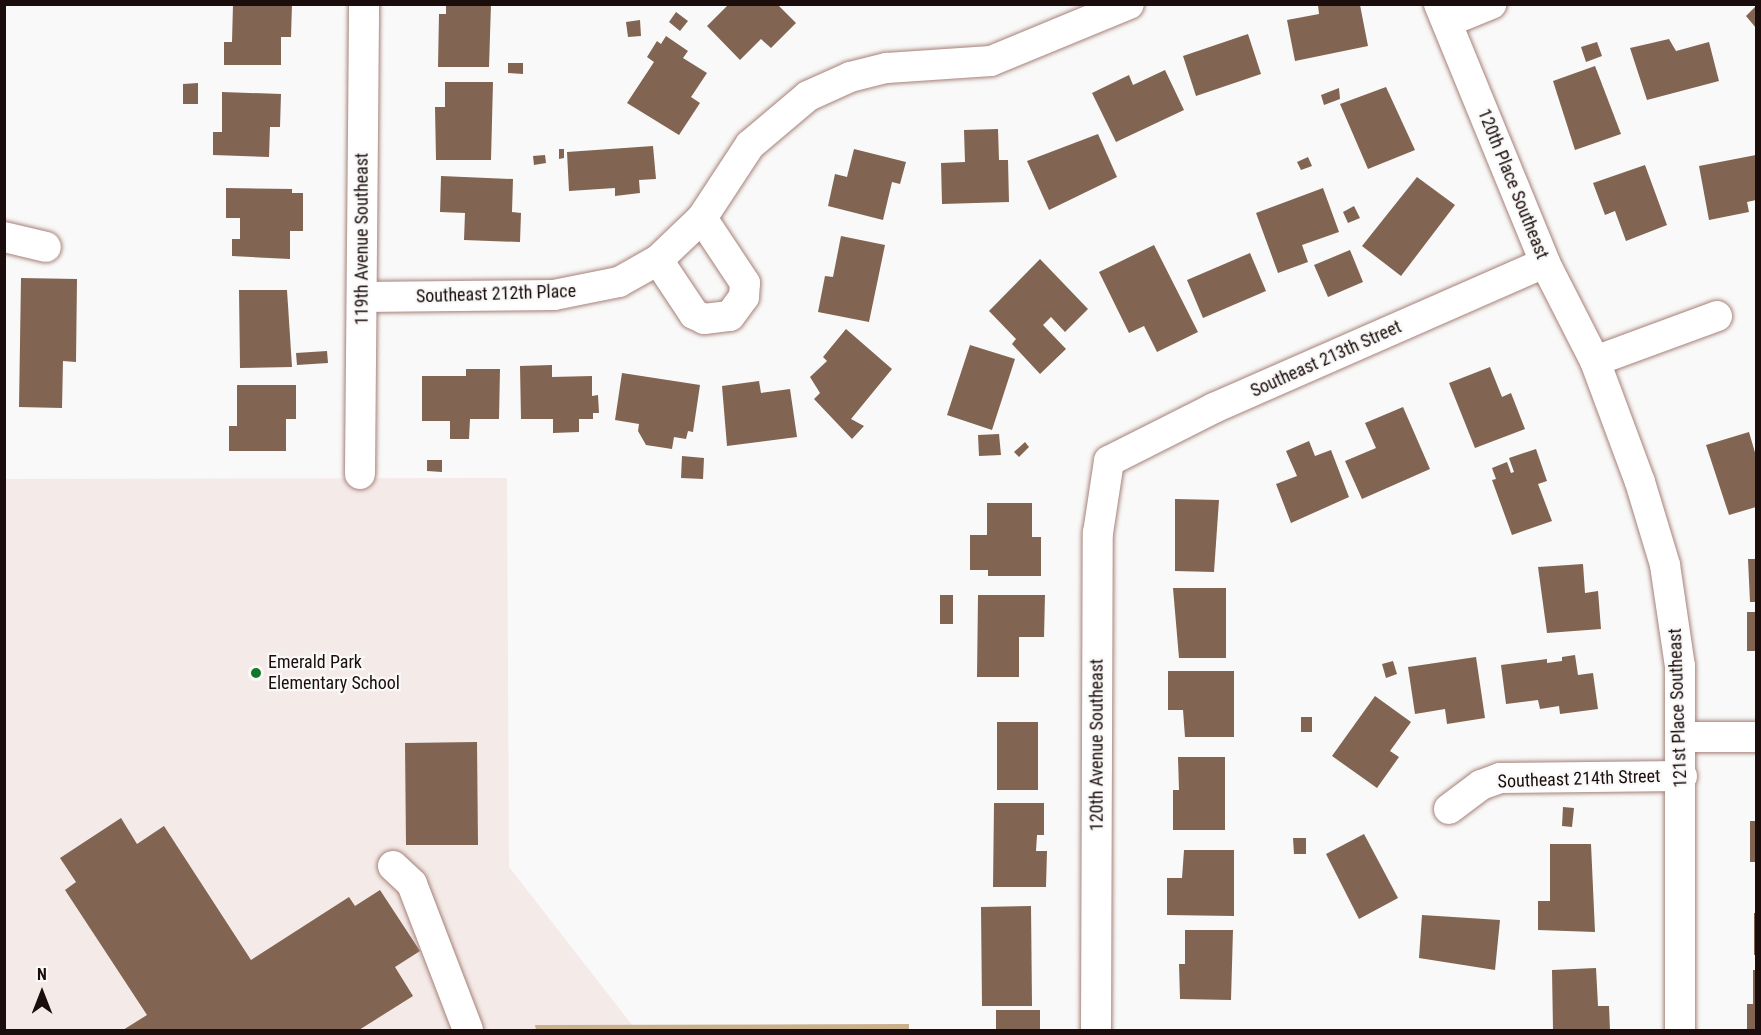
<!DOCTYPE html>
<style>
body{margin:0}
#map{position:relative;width:1761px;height:1035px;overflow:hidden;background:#f9f9f9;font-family:"Roboto Condensed",sans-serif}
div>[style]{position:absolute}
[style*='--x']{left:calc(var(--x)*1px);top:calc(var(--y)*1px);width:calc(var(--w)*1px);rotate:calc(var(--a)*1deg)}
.built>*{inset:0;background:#f4eae8}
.forest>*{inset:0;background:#cab18c}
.building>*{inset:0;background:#816451}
.roads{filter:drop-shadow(0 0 2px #a68179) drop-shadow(0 0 2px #a68179)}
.minor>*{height:30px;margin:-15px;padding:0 15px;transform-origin:15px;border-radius:15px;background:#fff}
.dots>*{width:16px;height:16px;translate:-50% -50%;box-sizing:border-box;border:3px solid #f9f9f9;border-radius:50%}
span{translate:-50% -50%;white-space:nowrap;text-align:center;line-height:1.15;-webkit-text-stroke:4.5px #f9f9f9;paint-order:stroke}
.street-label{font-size:18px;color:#1b0d0b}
.poi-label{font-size:18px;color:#1b0d0b}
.left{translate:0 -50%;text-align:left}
.frame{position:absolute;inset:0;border:6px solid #1b0d0b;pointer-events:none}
.north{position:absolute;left:12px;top:963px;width:60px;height:60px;-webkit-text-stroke:4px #f9f9f9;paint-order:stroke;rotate:0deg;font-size:16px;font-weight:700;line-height:24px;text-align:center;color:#1b0d0b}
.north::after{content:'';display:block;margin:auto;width:21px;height:27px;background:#1b0d0b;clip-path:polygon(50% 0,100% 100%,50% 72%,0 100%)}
</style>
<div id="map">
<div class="built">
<i style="clip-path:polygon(507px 478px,509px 867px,636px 1030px,5px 1030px,4px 479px)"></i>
</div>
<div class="forest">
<i style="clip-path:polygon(909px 1024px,909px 1030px,536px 1030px,535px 1025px)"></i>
</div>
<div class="building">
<i style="clip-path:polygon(233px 4px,292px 4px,291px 37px,281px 37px,281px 65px,224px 65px,224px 42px,232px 42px)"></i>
<i style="clip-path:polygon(446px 4px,491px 4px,489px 67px,438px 67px,439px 14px,446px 14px)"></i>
<i style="clip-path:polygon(729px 4px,777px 4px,796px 23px,771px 48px,761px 39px,740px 60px,707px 26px)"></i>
<i style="clip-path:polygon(1318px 5px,1360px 5px,1368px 46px,1295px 61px,1287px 20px,1319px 14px)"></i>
<i style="clip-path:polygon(1756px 6px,1756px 28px,1746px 16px)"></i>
<i style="clip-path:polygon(676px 12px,688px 21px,680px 31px,669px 22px)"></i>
<i style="clip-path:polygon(640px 20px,641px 36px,628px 37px,626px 22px)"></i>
<i style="clip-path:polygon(1248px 34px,1261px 74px,1196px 96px,1183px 56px)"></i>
<i style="clip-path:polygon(666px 36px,688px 51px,683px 58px,707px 73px,691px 97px,700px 103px,679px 135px,627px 103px,654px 62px,647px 57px,657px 41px,661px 44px)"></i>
<i style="clip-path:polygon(1669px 39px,1676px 51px,1709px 42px,1719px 81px,1647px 100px,1630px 48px)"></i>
<i style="clip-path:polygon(1597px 42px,1602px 56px,1586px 62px,1581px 47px)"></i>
<i style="clip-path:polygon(508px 63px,523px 63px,523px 74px,508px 73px)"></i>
<i style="clip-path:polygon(1595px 66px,1621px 134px,1575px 150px,1553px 81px)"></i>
<i style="clip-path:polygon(1165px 70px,1184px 110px,1116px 142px,1092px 93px,1129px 75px,1133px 85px)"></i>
<i style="clip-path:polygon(445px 82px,493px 82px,491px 160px,436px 160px,435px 107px,445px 107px)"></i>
<i style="clip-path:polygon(198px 83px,198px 104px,183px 104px,183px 84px)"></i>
<i style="clip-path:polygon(1386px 87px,1415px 150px,1368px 169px,1340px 104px)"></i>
<i style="clip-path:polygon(1339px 88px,1340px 99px,1324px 105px,1321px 95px)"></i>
<i style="clip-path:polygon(222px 92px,281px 94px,280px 127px,270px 127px,269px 157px,213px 155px,213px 132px,222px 132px)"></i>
<i style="clip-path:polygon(998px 129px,999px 160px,1008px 160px,1009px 202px,942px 204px,941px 163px,965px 162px,964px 130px)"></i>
<i style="clip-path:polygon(1098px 134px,1117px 177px,1049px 210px,1027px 161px)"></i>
<i style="clip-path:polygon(653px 146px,656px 179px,639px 180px,640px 193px,615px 196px,615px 188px,569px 191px,567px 152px)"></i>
<i style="clip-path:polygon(559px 149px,564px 149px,564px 158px,559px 159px)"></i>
<i style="clip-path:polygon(854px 149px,906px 162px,900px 184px,892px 182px,883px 220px,828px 206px,835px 174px,847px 177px)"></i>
<i style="clip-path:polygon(545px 155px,546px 163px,534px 165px,533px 156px)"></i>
<i style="clip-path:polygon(1756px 155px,1756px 200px,1747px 202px,1749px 212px,1709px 220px,1699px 166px)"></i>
<i style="clip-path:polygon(1308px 157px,1312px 166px,1301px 170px,1297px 162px)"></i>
<i style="clip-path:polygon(1645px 165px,1667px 225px,1626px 241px,1615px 211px,1605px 215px,1593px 183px)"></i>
<i style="clip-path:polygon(441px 176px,513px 179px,512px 212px,521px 213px,520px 242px,464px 240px,465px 213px,440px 212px)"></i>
<i style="clip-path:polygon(1417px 177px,1455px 205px,1401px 276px,1362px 246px)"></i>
<i style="clip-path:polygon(226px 188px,292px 189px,292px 193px,303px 193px,303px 231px,290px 231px,290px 259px,232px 256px,232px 239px,240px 239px,240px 218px,226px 218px)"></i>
<i style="clip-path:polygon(1323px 188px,1339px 232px,1302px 245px,1308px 262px,1278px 273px,1256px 213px)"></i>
<i style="clip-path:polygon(1354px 206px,1360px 218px,1348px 223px,1343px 212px)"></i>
<i style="clip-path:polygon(841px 236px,885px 245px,869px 322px,818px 312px,825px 276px,833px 277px)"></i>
<i style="clip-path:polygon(1154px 245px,1198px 332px,1157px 352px,1144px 326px,1129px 333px,1099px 272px)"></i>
<i style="clip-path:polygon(1350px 250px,1363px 282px,1328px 297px,1314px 265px)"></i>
<i style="clip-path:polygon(1250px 253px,1266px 291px,1203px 318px,1187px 280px)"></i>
<i style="clip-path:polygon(1040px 259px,1088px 309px,1065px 332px,1051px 317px,1043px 325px,1066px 349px,1040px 374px,1012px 344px,1016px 339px,989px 311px)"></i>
<i style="clip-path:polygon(21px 278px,77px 279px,76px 362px,63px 361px,62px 408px,19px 407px)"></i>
<i style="clip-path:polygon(239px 290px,287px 290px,292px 367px,240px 368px)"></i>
<i style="clip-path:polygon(846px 329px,892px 369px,851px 419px,864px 426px,852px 439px,814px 399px,820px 393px,810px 377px,827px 361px,823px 357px)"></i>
<i style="clip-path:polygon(970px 345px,1015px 359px,992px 430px,947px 415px)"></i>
<i style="clip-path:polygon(327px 351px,328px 363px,297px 365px,296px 353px)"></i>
<i style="clip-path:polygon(552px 365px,552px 377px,592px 376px,592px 396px,598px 395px,599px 413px,593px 413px,593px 419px,579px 419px,579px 432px,553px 433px,553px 419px,521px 419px,520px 366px)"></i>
<i style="clip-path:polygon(1490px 367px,1502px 397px,1511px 393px,1525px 429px,1475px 448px,1449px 383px)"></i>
<i style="clip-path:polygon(466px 369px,500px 369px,499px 419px,470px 419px,469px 439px,450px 439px,450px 421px,422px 421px,422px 376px,466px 376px)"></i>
<i style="clip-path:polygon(622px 373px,700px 385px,693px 432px,688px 431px,686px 439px,674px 437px,672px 449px,646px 445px,638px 431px,639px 424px,615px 420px)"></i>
<i style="clip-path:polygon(759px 381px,761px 393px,790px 389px,797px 437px,727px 446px,722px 386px)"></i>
<i style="clip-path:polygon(237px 385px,296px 385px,296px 419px,286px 419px,286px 451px,229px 451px,229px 426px,237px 426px)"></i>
<i style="clip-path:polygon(1403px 407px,1430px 469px,1362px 499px,1345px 461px,1376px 448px,1365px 423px)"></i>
<i style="clip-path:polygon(1749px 432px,1756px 456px,1756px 507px,1729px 515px,1706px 445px)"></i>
<i style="clip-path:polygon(999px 434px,1001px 455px,979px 456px,978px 435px)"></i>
<i style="clip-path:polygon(1309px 441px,1315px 456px,1331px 450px,1349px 497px,1291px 523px,1276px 484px,1297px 476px,1286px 451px)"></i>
<i style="clip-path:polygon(1025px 442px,1029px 447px,1019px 457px,1014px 452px)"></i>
<i style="clip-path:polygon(1536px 449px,1547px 481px,1538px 484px,1552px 521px,1512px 535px,1492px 480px,1496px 479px,1492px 468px,1507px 462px,1511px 473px,1514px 472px,1509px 458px)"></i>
<i style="clip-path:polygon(682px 456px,704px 458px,703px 479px,681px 478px)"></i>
<i style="clip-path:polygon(427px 460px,442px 460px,442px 472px,427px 471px)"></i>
<i style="clip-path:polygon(1175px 499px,1219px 500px,1214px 572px,1175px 571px)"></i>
<i style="clip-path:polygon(987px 503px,1032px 503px,1032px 537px,1041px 537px,1041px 576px,988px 576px,988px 570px,970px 570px,970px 535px,987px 535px)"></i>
<i style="clip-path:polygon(1748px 559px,1756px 559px,1756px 602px,1750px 602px)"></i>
<i style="clip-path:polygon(1583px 564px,1585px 593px,1598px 591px,1601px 629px,1547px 633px,1538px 567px)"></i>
<i style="clip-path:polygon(1173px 588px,1226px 588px,1226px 658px,1179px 658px)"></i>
<i style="clip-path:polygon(940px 595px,953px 595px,953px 624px,940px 624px)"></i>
<i style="clip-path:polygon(978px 595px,1045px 595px,1044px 637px,1019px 637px,1019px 677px,977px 677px)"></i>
<i style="clip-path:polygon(1747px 612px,1756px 612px,1756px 651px,1747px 651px)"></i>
<i style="clip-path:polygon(1575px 655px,1578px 675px,1593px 673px,1598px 709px,1560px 714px,1559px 706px,1540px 709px,1538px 700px,1506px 704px,1501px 665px,1547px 659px,1547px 663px,1562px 661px,1562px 657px)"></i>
<i style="clip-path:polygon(1476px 657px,1485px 718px,1447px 724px,1445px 709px,1415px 714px,1408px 667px)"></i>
<i style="clip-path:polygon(1393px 661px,1397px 674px,1386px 678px,1382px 664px)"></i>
<i style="clip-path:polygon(1168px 671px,1234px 671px,1234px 737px,1185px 737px,1183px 710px,1168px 710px)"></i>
<i style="clip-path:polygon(1375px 696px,1411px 722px,1390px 751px,1399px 757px,1377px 788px,1332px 756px)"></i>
<i style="clip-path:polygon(1301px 717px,1312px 717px,1312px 732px,1301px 732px)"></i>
<i style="clip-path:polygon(997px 722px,1038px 722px,1038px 790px,997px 790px)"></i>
<i style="clip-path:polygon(477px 742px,478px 845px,406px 845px,405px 743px)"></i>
<i style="clip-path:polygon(1178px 757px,1225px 757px,1225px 830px,1173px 830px,1173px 790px,1179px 790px)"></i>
<i style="clip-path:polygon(994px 803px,1044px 803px,1044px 835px,1037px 835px,1036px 851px,1047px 851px,1046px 887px,993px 887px)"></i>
<i style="clip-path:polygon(1563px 807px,1574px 808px,1572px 827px,1562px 826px)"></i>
<i style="clip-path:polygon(121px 818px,137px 844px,164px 826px,251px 960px,349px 897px,355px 906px,380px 890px,420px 951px,395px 967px,413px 996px,359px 1030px,123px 1030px,147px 1015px,65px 890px,76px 882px,60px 858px)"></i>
<i style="clip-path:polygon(1750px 821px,1756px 821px,1756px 862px,1750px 862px)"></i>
<i style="clip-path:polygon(1364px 834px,1398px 898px,1359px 919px,1326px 854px)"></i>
<i style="clip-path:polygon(1293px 838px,1306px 838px,1306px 854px,1294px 854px)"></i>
<i style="clip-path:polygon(1550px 844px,1591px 844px,1595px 932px,1538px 930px,1538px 901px,1550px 901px)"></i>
<i style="clip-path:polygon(1184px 850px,1234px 850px,1234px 916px,1167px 915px,1167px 878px,1182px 878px)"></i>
<i style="clip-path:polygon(1031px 906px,1032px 1006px,982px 1006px,981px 907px)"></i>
<i style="clip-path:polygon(1754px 913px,1756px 913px,1756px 955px,1754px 955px)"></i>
<i style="clip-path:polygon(1422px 915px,1500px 920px,1495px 970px,1419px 958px)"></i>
<i style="clip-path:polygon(1185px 930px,1233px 930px,1231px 1000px,1180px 999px,1179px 964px,1185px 964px)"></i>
<i style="clip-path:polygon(1596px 968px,1598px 1006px,1609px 1006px,1610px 1030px,1553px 1030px,1552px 970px)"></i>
<i style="clip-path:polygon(1753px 970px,1756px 970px,1756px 1030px,1747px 1030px,1747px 1004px,1753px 1004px)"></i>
<i style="clip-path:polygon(996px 1010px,1040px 1010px,1040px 1030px,996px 1030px)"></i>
</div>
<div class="roads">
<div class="minor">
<i style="--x:1439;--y:4;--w:280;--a:67.7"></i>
<i style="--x:1545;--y:263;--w:110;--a:63"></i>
<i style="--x:1595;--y:361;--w:129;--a:69.6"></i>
<i style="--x:1640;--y:482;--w:87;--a:73.2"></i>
<i style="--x:1665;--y:565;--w:102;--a:81.6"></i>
<i style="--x:1680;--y:666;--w:364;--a:90"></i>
<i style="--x:1447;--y:22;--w:48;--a:-22.2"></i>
<i style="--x:4;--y:237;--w:43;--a:13.4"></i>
<i style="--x:658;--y:260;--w:65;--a:56.3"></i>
<i style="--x:694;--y:314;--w:11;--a:27"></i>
<i style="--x:704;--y:319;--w:26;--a:-7"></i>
<i style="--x:730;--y:316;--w:24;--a:-54"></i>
<i style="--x:744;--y:297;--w:14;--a:-86"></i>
<i style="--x:745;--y:283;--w:78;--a:-123.5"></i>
<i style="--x:362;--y:297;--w:192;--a:-0.6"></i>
<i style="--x:554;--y:295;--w:66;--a:-11.3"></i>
<i style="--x:619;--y:282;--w:45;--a:-29.4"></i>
<i style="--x:658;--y:260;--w:61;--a:-43.7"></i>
<i style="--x:702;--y:218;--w:87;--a:-56.7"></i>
<i style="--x:750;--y:145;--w:76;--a:-40.2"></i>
<i style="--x:808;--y:96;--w:46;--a:-24.3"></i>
<i style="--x:850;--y:77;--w:38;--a:-14"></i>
<i style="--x:887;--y:68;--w:104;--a:-3.9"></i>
<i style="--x:991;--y:61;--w:149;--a:-22.4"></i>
<i style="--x:1595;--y:361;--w:130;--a:-20.2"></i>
<i style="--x:360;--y:474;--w:470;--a:-89.5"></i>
<i style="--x:1682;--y:737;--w:74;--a:0"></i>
<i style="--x:1449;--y:809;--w:40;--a:-37"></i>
<i style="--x:1481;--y:785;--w:20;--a:-20"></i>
<i style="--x:1500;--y:778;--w:182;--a:-0.6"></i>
<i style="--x:393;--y:866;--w:26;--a:43"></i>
<i style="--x:412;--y:884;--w:156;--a:69"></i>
<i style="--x:1096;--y:1030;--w:497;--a:-89.8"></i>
<i style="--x:1098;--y:533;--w:73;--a:-81.3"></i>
<i style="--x:1109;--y:461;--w:118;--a:-26.8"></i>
<i style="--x:1214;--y:408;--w:361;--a:-23.7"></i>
</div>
</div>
<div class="dots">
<i style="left:256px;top:673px;background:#127728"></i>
</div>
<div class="street-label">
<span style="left:1513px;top:184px;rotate:68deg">120th Place Southeast</span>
<span style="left:362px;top:239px;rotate:-90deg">119th Avenue Southeast</span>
<span style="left:496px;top:294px;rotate:-2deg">Southeast 212th Place</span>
<span style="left:1326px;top:359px;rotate:-24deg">Southeast 213th Street</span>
<span style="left:1678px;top:708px;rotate:-92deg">121st Place Southeast</span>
<span style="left:1097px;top:745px;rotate:-90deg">120th Avenue Southeast</span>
<span style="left:1579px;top:779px;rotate:-2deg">Southeast 214th Street</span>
</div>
<div class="poi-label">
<span class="left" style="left:268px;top:673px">Emerald Park<br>Elementary School</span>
</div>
<div class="frame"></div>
<div class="north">N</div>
</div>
